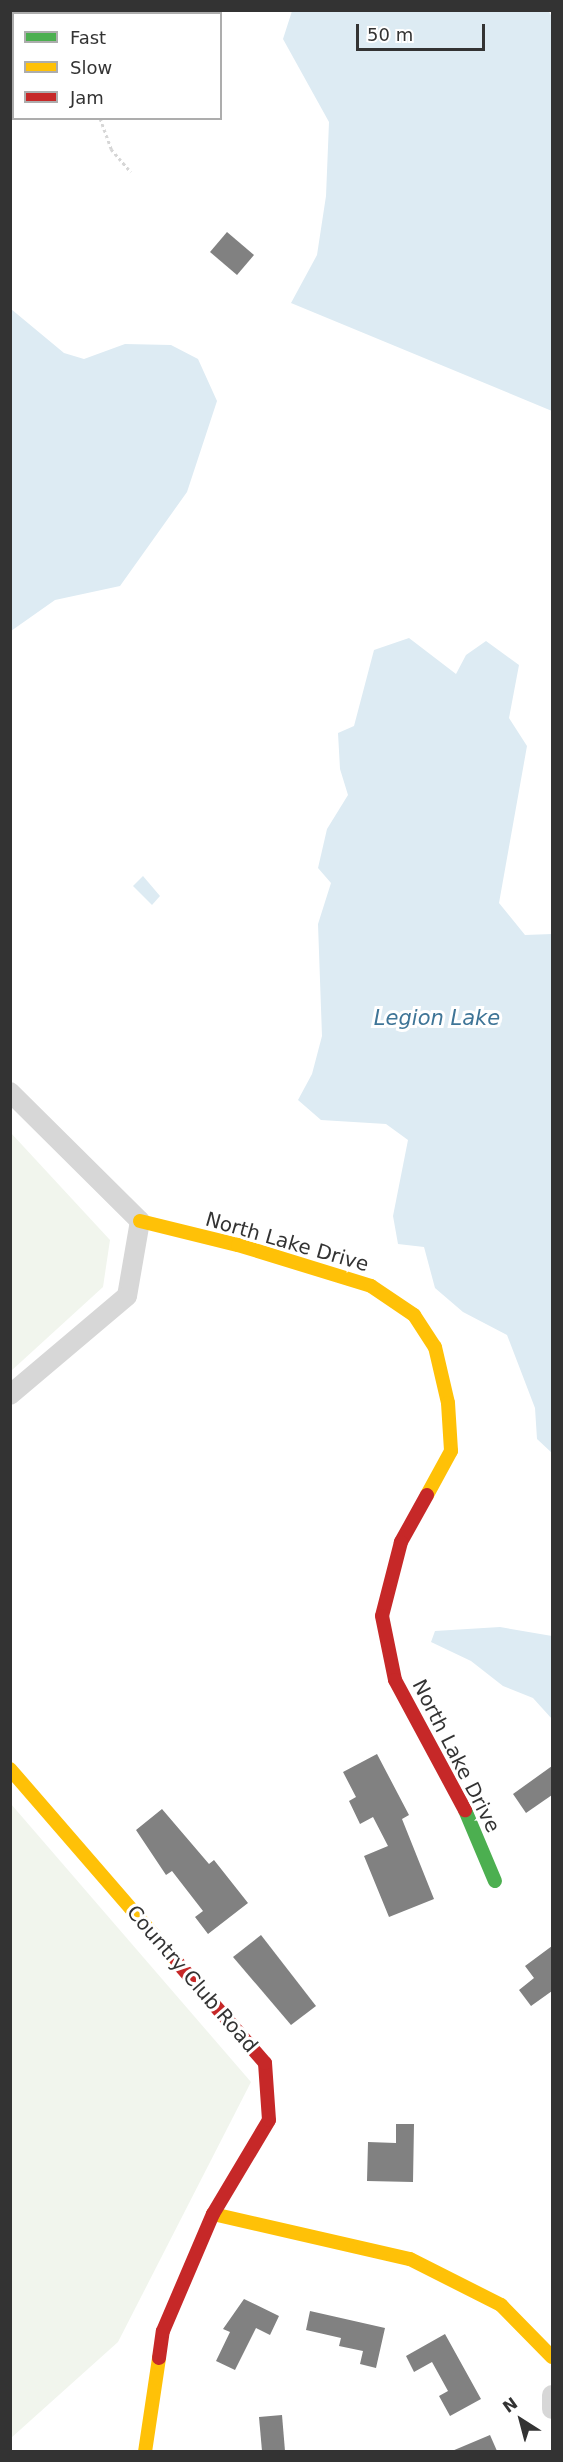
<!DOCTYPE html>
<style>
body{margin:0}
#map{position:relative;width:563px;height:2462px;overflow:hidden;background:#fff;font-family:"DejaVu Sans",sans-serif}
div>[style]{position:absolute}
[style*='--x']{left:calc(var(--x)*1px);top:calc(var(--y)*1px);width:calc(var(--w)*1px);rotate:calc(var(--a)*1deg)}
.green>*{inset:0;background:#f1f5ed}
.water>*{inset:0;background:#ddebf3}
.building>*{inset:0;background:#818181}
.path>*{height:3px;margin-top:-1.5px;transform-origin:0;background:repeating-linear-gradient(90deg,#d6d6d6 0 3px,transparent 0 6px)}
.street>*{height:20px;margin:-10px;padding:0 10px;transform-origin:10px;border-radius:10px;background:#d7d7d7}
.fast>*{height:14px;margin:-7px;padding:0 7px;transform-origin:7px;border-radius:7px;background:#4caf50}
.slow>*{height:14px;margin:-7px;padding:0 7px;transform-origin:7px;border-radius:7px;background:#ffc107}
.jam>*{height:14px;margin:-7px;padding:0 7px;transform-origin:7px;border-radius:7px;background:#c62828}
span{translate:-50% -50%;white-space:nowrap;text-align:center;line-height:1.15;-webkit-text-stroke:6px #fff;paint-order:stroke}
.street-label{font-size:20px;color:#333}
.water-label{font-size:21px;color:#3f7597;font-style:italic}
.frame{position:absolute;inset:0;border:12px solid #333;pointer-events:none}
.legend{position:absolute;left:12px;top:12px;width:210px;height:108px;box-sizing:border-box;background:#fff;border:2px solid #adadad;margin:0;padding:8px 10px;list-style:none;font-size:18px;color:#333}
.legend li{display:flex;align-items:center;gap:12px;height:30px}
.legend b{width:30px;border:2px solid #adadad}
.north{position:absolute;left:491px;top:2390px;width:60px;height:60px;-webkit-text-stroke:4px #fff;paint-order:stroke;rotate:324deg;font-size:16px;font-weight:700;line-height:24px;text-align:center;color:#333}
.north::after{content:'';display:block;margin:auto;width:21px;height:27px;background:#333;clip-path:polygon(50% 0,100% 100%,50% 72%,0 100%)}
.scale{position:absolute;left:356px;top:24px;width:129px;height:27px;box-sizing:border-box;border:3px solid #333;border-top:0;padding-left:8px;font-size:18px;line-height:21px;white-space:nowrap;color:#333;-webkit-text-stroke:4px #fff;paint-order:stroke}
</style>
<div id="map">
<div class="green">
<i style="clip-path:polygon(11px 1133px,110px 1240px,103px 1287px,11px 1371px)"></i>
<i style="clip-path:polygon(11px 1804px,251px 2082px,118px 2342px,11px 2438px)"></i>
</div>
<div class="water">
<i style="clip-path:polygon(292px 11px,548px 10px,552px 17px,552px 411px,291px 303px,317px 255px,326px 196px,329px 122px,283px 39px)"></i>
<i style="clip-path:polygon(11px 309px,64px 353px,84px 359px,125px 344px,171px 345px,198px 359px,217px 401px,187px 492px,120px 586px,55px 600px,11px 631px)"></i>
<i style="clip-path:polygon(409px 638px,456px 674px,466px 655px,486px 641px,519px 665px,509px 718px,527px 746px,499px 903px,525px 935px,552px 934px,552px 1453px,537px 1439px,535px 1408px,507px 1335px,463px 1312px,435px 1288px,424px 1247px,398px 1244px,393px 1216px,408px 1140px,386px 1124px,321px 1120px,298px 1100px,312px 1074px,322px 1036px,318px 924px,331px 883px,318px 868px,327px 829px,348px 795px,340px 769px,338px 733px,354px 726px,374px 650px)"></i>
<i style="clip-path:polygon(143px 876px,160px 896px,152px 905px,133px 886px)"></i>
<i style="clip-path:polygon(500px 1627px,552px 1636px,552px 1719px,533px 1698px,503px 1686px,471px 1661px,431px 1642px,435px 1631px)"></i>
</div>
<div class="building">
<i style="clip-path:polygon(227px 232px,254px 255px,237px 275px,210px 252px)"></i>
<i style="clip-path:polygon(377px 1754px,409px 1815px,402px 1819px,434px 1899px,389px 1917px,364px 1856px,388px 1846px,373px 1817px,360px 1824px,349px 1801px,356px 1797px,343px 1772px)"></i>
<i style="clip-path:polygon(552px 1766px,552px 1795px,526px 1813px,513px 1794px)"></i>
<i style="clip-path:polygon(162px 1809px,209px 1864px,214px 1860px,248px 1903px,208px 1934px,195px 1917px,203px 1911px,172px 1871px,166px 1875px,136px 1830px)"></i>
<i style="clip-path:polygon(261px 1935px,316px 2006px,291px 2025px,233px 1957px)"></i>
<i style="clip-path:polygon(552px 1946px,552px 1991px,531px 2006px,519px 1990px,534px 1978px,525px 1966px)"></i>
<i style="clip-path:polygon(396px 2124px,414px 2124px,413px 2182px,367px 2181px,368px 2142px,396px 2143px)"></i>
<i style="clip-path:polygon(244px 2299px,279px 2316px,270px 2335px,256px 2328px,235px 2370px,216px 2361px,230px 2332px,223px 2329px)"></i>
<i style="clip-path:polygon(310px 2311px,385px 2328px,376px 2368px,360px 2364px,363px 2351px,339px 2346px,341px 2338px,306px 2330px)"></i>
<i style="clip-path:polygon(445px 2334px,481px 2399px,450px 2416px,439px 2396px,448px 2391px,432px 2362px,414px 2372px,406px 2356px)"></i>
<i style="clip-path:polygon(282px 2415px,285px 2451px,262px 2451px,259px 2417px)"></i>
<i style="clip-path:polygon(490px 2435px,497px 2451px,452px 2451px)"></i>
</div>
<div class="path">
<i style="--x:37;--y:10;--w:6;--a:45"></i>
<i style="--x:100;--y:118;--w:33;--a:70"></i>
<i style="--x:111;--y:149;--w:30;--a:49"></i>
<i style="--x:10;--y:2133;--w:18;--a:90"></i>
</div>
<div class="street">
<i style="--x:10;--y:1092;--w:183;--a:44.8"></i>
<i style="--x:140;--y:1221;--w:76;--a:99.8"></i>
<i style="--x:127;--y:1296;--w:153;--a:139.8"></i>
<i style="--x:552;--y:2395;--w:14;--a:90"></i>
</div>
<div class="fast">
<i style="--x:465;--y:1810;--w:77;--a:67.1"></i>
</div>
<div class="slow">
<i style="--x:140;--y:1221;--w:101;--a:13.8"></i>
<i style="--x:238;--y:1245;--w:139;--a:17.1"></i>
<i style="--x:371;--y:1286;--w:52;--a:34"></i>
<i style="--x:414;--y:1315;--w:38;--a:57"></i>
<i style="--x:435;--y:1347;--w:57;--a:76.9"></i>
<i style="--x:448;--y:1403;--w:48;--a:86.4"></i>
<i style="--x:451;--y:1451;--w:50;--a:118.6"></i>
<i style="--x:10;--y:1769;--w:255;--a:49.1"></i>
<i style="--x:213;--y:2214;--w:202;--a:12.9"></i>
<i style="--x:410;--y:2259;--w:102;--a:26.8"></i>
<i style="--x:501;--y:2305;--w:73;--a:45.6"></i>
<i style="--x:145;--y:2452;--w:95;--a:-81.5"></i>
</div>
<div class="jam">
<i style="--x:427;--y:1495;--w:54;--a:119"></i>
<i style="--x:401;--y:1542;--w:76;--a:104.4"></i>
<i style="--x:382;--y:1616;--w:65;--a:78.5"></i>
<i style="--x:395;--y:1680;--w:148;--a:61.7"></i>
<i style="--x:159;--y:2358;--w:27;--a:-82"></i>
<i style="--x:163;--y:2331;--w:127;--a:-66.9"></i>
<i style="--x:213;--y:2214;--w:109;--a:-59.2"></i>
<i style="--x:269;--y:2120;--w:57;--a:-94"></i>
<i style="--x:265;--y:2063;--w:134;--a:-131.1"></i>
</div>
<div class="street-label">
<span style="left:287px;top:1242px;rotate:16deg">North Lake Drive</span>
<span style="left:456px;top:1756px;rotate:63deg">North Lake Drive</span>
<span style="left:192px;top:1979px;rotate:49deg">Country Club Road</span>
</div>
<div class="water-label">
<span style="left:437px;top:1018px">Legion Lake</span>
</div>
<div class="frame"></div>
<ul class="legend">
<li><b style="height:8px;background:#4caf50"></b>Fast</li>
<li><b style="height:8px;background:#ffc107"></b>Slow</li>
<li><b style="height:8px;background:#c62828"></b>Jam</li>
</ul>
<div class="north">N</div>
<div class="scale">50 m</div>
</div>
